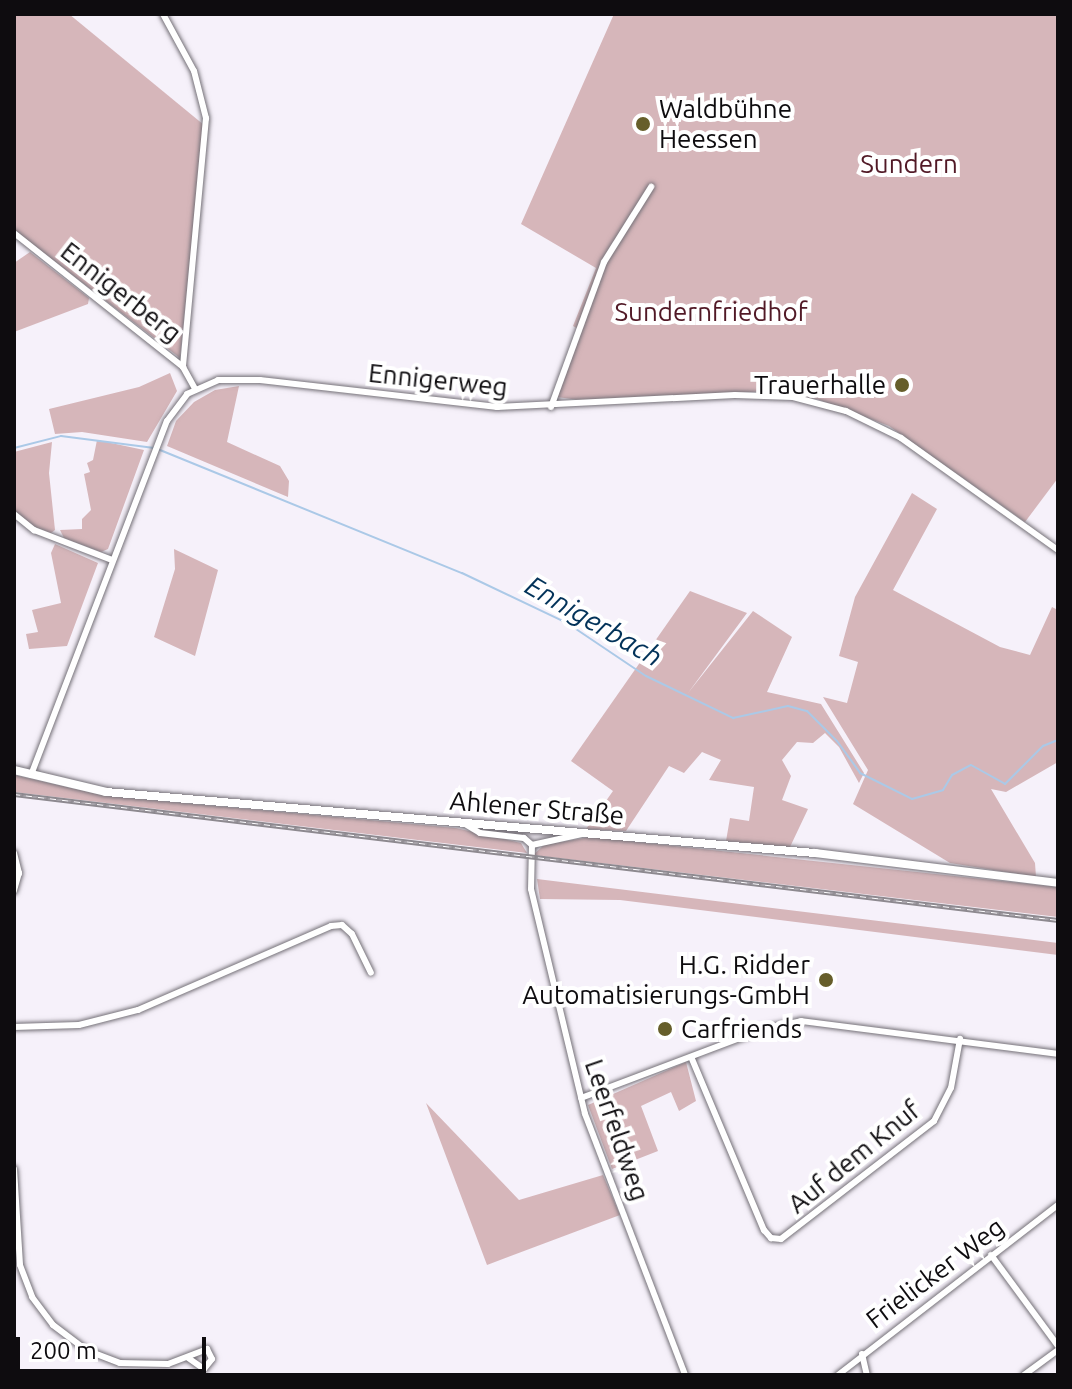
<!DOCTYPE html>
<meta charset="utf-8">
<style>
body{margin:0}
#map{position:relative;width:1072px;height:1389px;overflow:hidden;background:#f6f1fa;font-family:Ubuntu,sans-serif}
div>[style]{position:absolute}
[style*='--x']{left:calc(var(--x)*1px);top:calc(var(--y)*1px);width:calc(var(--w)*1px);rotate:calc(var(--a)*1deg)}
.green>*{inset:0;background:#d6b6ba}
.stream>*{height:2px;margin:-1px;padding:0 1px;transform-origin:1px;border-radius:1px;background:#abc9e7}
.roads{filter:drop-shadow(0 0 2px #757178) drop-shadow(0 0 2px #757178)}
.street>*{height:6px;margin:-3px;padding:0 3px;transform-origin:3px;border-radius:3px;background:#fff}
.secondary>*{height:8px;margin:-4px;padding:0 4px;transform-origin:4px;border-radius:4px;background:#fff}
.rail>*{height:5px;margin-top:-2.5px;transform-origin:0;background:repeating-linear-gradient(90deg,#fff 0 6px,#8d898f 0 12px);box-sizing:border-box;border-block:2px solid #8d898f}
.dots>*{width:22px;height:22px;translate:-50% -50%;box-sizing:border-box;border:4px solid #fff;border-radius:50%}
span{translate:-50% -50%;white-space:nowrap;text-align:center;line-height:1.15;-webkit-text-stroke:8px #fff;paint-order:stroke}
.poi-label{font-size:26px;color:#0e0c0f}
.left{translate:0 -50%;text-align:left}
.right{translate:-100% -50%;text-align:right}
.park-label{font-size:26px;color:#511926}
.street-label{font-size:26px;color:#0e0c0f}
.water-label{font-size:28px;color:#023259;font-style:italic}
.frame{position:absolute;inset:0;border:16px solid #0e0c0f;pointer-events:none}
.scale{position:absolute;left:16px;top:1337px;width:190px;height:36px;box-sizing:border-box;border:4px solid #0e0c0f;border-top:0;padding-left:10px;font-size:24px;line-height:28px;white-space:nowrap;color:#0e0c0f;-webkit-text-stroke:6px #fff;paint-order:stroke}
</style>
<div id="map">
<div class="green">
<i style="clip-path:polygon(14px 14px,69px 14px,204px 125px,180px 358px,14px 230px)"></i>
<i style="clip-path:polygon(614px 14px,1058px 14px,1058px 478px,1025px 522px,889px 426px,817px 399px,768px 391px,586px 401px,557px 397px,580px 330px,573px 326px,596px 268px,521px 224px)"></i>
<i style="clip-path:polygon(30px 252px,89px 298px,88px 304px,14px 332px,14px 263px)"></i>
<i style="clip-path:polygon(170px 373px,177px 391px,147px 442px,82px 432px,55px 434px,49px 409px,139px 387px)"></i>
<i style="clip-path:polygon(239px 386px,227px 442px,280px 466px,289px 481px,288px 497px,167px 446px,176px 421px,194px 402px,215px 390px)"></i>
<i style="clip-path:polygon(97px 440px,144px 450px,108px 549px,101px 552px,64px 538px,60px 530px,82px 529px,82px 519px,91px 510px,84px 474px,90px 472px,87px 463px,93px 460px)"></i>
<i style="clip-path:polygon(52px 442px,49px 473px,55px 530px,51px 533px,27px 524px,14px 511px,14px 452px)"></i>
<i style="clip-path:polygon(912px 493px,937px 509px,893px 590px,1000px 647px,1030px 655px,1052px 607px,1058px 610px,1058px 762px,1006px 792px,991px 789px,1035px 863px,1036px 877px,950px 863px,853px 804px,868px 770px,823px 697px,847px 703px,858px 662px,839px 656px,855px 597px)"></i>
<i style="clip-path:polygon(55px 544px,98px 563px,67px 646px,29px 649px,26px 634px,38px 632px,32px 610px,61px 603px,51px 553px)"></i>
<i style="clip-path:polygon(174px 549px,218px 570px,195px 656px,154px 637px,175px 569px)"></i>
<i style="clip-path:polygon(690px 591px,747px 613px,688px 693px,753px 611px,792px 637px,767px 692px,821px 704px,864px 773px,859px 783px,839px 747px,825px 733px,813px 743px,797px 742px,782px 760px,791px 776px,782px 800px,808px 809px,790px 847px,726px 841px,730px 818px,749px 821px,754px 787px,709px 780px,721px 760px,702px 752px,684px 773px,669px 766px,626px 831px,586px 829px,613px 791px,571px 761px)"></i>
<i style="clip-path:polygon(14px 775px,106px 796px,456px 828px,521px 843px,527px 853px,14px 792px)"></i>
<i style="clip-path:polygon(590px 837px,1058px 887px,1058px 917px,533px 855px,544px 845px)"></i>
<i style="clip-path:polygon(537px 879px,1058px 943px,1058px 955px,620px 900px,540px 899px)"></i>
<i style="clip-path:polygon(686px 1062px,696px 1101px,679px 1111px,671px 1092px,641px 1106px,658px 1151px,612px 1169px,588px 1105px)"></i>
<i style="clip-path:polygon(426px 1103px,519px 1200px,603px 1175px,620px 1215px,487px 1265px)"></i>
</div>
<div class="stream">
<i style="--x:14;--y:448;--w:49;--a:-14.3"></i>
<i style="--x:61;--y:436;--w:94;--a:7.4"></i>
<i style="--x:160;--y:450;--w:326;--a:22.2"></i>
<i style="--x:462;--y:573;--w:116;--a:25.5"></i>
<i style="--x:567;--y:623;--w:95;--a:33.9"></i>
<i style="--x:646;--y:676;--w:97;--a:25.8"></i>
<i style="--x:733;--y:718;--w:56;--a:-12.3"></i>
<i style="--x:788;--y:706;--w:20;--a:15"></i>
<i style="--x:807;--y:711;--w:42;--a:45"></i>
<i style="--x:837;--y:741;--w:39;--a:54"></i>
<i style="--x:860;--y:773;--w:58;--a:26.6"></i>
<i style="--x:912;--y:799;--w:32;--a:-16"></i>
<i style="--x:943;--y:790;--w:17;--a:-59"></i>
<i style="--x:952;--y:775;--w:21;--a:-28"></i>
<i style="--x:971;--y:765;--w:39;--a:29"></i>
<i style="--x:1005;--y:784;--w:54;--a:-45"></i>
<i style="--x:1043;--y:746;--w:16;--a:-22"></i>
</div>
<div class="roads">
<div class="street">
<i style="--x:163;--y:14;--w:65;--a:61.5"></i>
<i style="--x:194;--y:71;--w:49;--a:75.7"></i>
<i style="--x:206;--y:118;--w:250;--a:95.3"></i>
<i style="--x:14;--y:233;--w:216;--a:38.4"></i>
<i style="--x:183;--y:367;--w:25;--a:61"></i>
<i style="--x:551;--y:407;--w:154;--a:-69.9"></i>
<i style="--x:604;--y:262;--w:89;--a:-57.9"></i>
<i style="--x:14;--y:514;--w:26;--a:39"></i>
<i style="--x:34;--y:530;--w:84;--a:21"></i>
<i style="--x:31;--y:775;--w:379;--a:-69"></i>
<i style="--x:167;--y:421;--w:34;--a:-53"></i>
<i style="--x:187;--y:394;--w:34;--a:-24"></i>
<i style="--x:218;--y:380;--w:42;--a:0"></i>
<i style="--x:260;--y:380;--w:239;--a:6.5"></i>
<i style="--x:497;--y:407;--w:238;--a:-2.9"></i>
<i style="--x:735;--y:395;--w:58;--a:2"></i>
<i style="--x:793;--y:397;--w:55;--a:14.8"></i>
<i style="--x:846;--y:411;--w:61;--a:26.1"></i>
<i style="--x:901;--y:438;--w:193;--a:35.5"></i>
<i style="--x:465;--y:824;--w:17;--a:31"></i>
<i style="--x:480;--y:833;--w:44;--a:6.5"></i>
<i style="--x:524;--y:838;--w:11;--a:41"></i>
<i style="--x:532;--y:845;--w:44;--a:91.3"></i>
<i style="--x:531;--y:889;--w:231;--a:76.5"></i>
<i style="--x:585;--y:1114;--w:280;--a:69"></i>
<i style="--x:532;--y:845;--w:51;--a:-12.4"></i>
<i style="--x:14;--y:853;--w:21;--a:76"></i>
<i style="--x:19;--y:873;--w:19;--a:106"></i>
<i style="--x:14;--y:1027;--w:65;--a:-1.8"></i>
<i style="--x:79;--y:1025;--w:61;--a:-14.3"></i>
<i style="--x:138;--y:1010;--w:210;--a:-23.5"></i>
<i style="--x:331;--y:926;--w:11;--a:-5"></i>
<i style="--x:342;--y:925;--w:13;--a:42"></i>
<i style="--x:352;--y:934;--w:43;--a:64"></i>
<i style="--x:692;--y:1059;--w:186;--a:67.2"></i>
<i style="--x:764;--y:1230;--w:11;--a:49"></i>
<i style="--x:771;--y:1238;--w:10;--a:6"></i>
<i style="--x:781;--y:1239;--w:193;--a:-37.6"></i>
<i style="--x:934;--y:1121;--w:37;--a:-63"></i>
<i style="--x:951;--y:1088;--w:50;--a:-79.6"></i>
<i style="--x:581;--y:1098;--w:196;--a:-20.7"></i>
<i style="--x:764;--y:1029;--w:38;--a:-12"></i>
<i style="--x:801;--y:1021;--w:259;--a:7.3"></i>
<i style="--x:14;--y:1169;--w:96;--a:86.4"></i>
<i style="--x:20;--y:1265;--w:34;--a:69"></i>
<i style="--x:32;--y:1297;--w:35;--a:53"></i>
<i style="--x:53;--y:1325;--w:41;--a:37.1"></i>
<i style="--x:86;--y:1350;--w:36;--a:21"></i>
<i style="--x:120;--y:1363;--w:48;--a:1.2"></i>
<i style="--x:168;--y:1364;--w:42;--a:-21"></i>
<i style="--x:207;--y:1349;--w:11;--a:63"></i>
<i style="--x:212;--y:1359;--w:13;--a:129"></i>
<i style="--x:204;--y:1369;--w:19;--a:-145"></i>
<i style="--x:991;--y:1255;--w:113;--a:53.6"></i>
<i style="--x:862;--y:1354;--w:22;--a:77"></i>
<i style="--x:838;--y:1375;--w:278;--a:-37.7"></i>
<i style="--x:1024;--y:1375;--w:42;--a:-36.3"></i>
</div>
<div class="secondary">
<i style="--x:14;--y:770;--w:95;--a:13.4"></i>
<i style="--x:106;--y:792;--w:712;--a:4.92"></i>
<i style="--x:815;--y:853;--w:245;--a:7"></i>
</div>
</div>
<div class="rail">
<i style="--x:14;--y:794;--w:1052;--a:6.88"></i>
</div>
<div class="dots">
<i style="left:643px;top:124px;background:#665e2a"></i>
<i style="left:902px;top:385px;background:#665e2a"></i>
<i style="left:826px;top:980px;background:#665e2a"></i>
<i style="left:665px;top:1029px;background:#665e2a"></i>
</div>
<div class="poi-label">
<span class="left" style="left:659px;top:124px">Waldbühne<br>Heessen</span>
<span class="right" style="left:886px;top:385px">Trauerhalle</span>
<span class="right" style="left:810px;top:980px">H.G. Ridder<br>Automatisierungs-GmbH</span>
<span class="left" style="left:681px;top:1029px">Carfriends</span>
</div>
<div class="park-label">
<span style="left:909px;top:164px">Sundern</span>
<span style="left:711px;top:312px">Sundernfriedhof</span>
</div>
<div class="street-label">
<span style="left:121px;top:292px;rotate:38deg">Ennigerberg</span>
<span style="left:438px;top:380px;rotate:6deg">Ennigerweg</span>
<span style="left:537px;top:808px;rotate:5deg">Ahlener Straße</span>
<span style="left:617px;top:1130px;rotate:71deg">Leerfeldweg</span>
<span style="left:854px;top:1157px;rotate:-39deg">Auf dem Knuf</span>
<span style="left:935px;top:1273px;rotate:-37deg">Frielicker Weg</span>
</div>
<div class="water-label">
<span style="left:594px;top:621px;rotate:30deg">Ennigerbach</span>
</div>
<div class="frame"></div>
<div class="scale">200 m</div>
</div>
